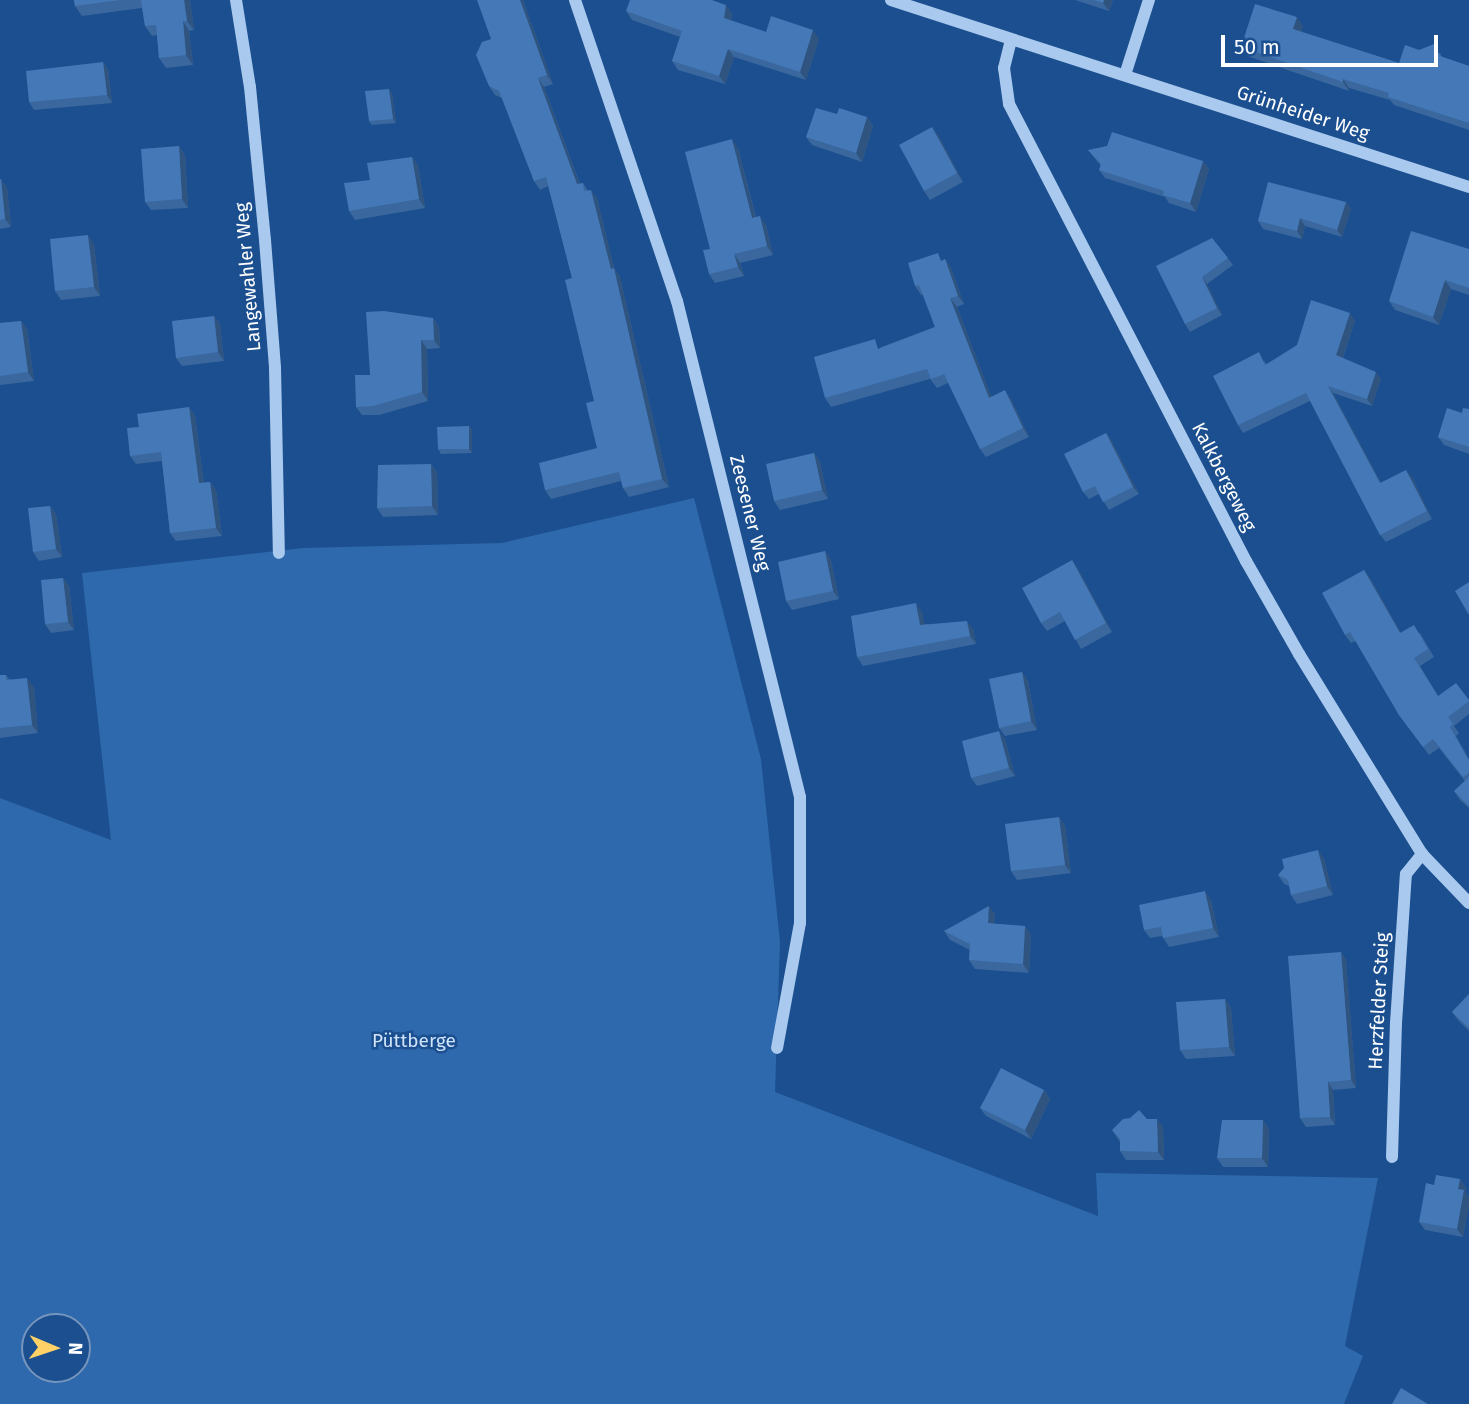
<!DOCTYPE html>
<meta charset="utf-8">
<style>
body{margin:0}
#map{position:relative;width:1469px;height:1404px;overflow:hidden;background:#1b4f8f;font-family:"Fira Sans",sans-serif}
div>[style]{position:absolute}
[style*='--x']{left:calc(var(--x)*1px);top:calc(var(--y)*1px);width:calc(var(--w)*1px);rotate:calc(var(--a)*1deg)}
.green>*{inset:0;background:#2e69ad}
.minor>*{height:12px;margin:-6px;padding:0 6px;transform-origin:6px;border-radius:6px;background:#a9c9ee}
.wall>*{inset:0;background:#3a679d}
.shaded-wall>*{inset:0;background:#305480}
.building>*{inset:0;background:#4478b7}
span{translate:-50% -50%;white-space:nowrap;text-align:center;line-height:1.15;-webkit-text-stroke:5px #1b4f8f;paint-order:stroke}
.street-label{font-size:19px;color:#fff}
.park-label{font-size:19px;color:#cfe3fa}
.north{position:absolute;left:21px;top:1313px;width:70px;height:70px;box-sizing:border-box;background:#1b4f8f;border:2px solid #7695bc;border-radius:50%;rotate:92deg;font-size:19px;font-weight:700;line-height:28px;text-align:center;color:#fff}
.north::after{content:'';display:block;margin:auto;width:24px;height:32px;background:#ffd166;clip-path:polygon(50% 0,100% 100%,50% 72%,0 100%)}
.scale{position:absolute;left:1221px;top:35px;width:217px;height:32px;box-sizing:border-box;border:4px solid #fff;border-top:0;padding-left:9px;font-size:21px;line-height:24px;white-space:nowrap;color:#fff;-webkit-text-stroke:5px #1b4f8f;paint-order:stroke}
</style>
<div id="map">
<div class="green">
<i style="clip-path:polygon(evenodd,694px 498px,761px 759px,780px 942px,775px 1092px,1098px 1216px,1096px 1173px,1378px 1178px,1345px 1346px,1363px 1356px,1344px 1404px,0 1404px,0 798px,111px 840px,82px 573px,303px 548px,502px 543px,694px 498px,35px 1327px,77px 1327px,77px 1369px,35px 1369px,35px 1327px)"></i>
</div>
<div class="minor">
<i style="--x:236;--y:0;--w:88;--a:80.9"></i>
<i style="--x:250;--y:87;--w:154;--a:84.4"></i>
<i style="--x:265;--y:240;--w:128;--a:85.5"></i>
<i style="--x:275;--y:368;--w:185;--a:88.8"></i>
<i style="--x:575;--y:0;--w:318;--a:71.3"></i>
<i style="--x:677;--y:301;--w:511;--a:76.07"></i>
<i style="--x:800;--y:797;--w:126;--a:90"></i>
<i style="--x:800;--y:923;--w:127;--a:100.4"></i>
<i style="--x:891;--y:0;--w:607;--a:17.93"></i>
<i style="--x:1011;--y:40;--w:29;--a:104"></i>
<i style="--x:1004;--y:68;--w:36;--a:82"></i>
<i style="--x:1009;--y:104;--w:515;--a:62.59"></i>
<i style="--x:1246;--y:561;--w:107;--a:60.3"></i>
<i style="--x:1299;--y:654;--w:235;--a:58.4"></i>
<i style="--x:1422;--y:854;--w:68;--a:46.2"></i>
<i style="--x:1125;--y:75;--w:79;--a:-72.3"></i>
<i style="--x:1392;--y:1157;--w:134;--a:-88.3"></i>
<i style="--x:1396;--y:1023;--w:149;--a:-86.2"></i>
<i style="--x:1406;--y:874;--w:26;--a:-51"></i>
</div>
<div class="wall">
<i style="clip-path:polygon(74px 0,190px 0,194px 30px,189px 31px,193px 65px,166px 68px,159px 58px,157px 35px,152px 36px,145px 26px,142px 8px,82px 16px,75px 6px)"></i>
<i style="clip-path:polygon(523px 0,553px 84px,544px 87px,580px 184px,583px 183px,588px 191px,597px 198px,614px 268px,620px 277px,669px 487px,629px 497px,623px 488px,621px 481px,551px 499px,545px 490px,597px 448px,594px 401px,572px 278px,548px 186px,540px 190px,534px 181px,502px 98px,495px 95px,489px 86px,491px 39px)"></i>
<i style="clip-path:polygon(1075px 0,1113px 0,1109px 11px)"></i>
<i style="clip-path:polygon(626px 11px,732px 13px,731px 21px,766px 32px,819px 39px,806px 80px,734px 57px,725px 84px,678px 70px,672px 61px,680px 37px,632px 20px)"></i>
<i style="clip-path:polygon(1303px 26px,1301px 32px,1399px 63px,1419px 50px,1440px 53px,1442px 57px,1469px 66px,1469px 130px,1394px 105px,1390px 100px,1349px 88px,1349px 91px,1247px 56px,1241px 47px)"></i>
<i style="clip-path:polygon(103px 62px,108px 69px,112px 103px,34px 110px,29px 102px)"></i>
<i style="clip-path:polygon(392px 93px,396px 123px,372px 125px,369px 121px)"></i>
<i style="clip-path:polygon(837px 114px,867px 117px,873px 126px,862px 162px,812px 145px,806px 137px)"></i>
<i style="clip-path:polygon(938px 135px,963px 182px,930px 200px,924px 191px)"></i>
<i style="clip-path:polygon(179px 146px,185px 155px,188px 208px,151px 210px,145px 202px)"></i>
<i style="clip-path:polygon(738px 148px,756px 217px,766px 225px,773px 255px,740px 263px,744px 276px,715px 283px,709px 274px,710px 249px)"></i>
<i style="clip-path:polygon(1088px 150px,1203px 161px,1209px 169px,1196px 212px,1169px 203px,1165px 197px,1105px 178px,1099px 170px,1101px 166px)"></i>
<i style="clip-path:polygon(412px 157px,418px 165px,425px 208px,355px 220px,349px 211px,370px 180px)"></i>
<i style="clip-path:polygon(0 179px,7px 188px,11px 227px,0 229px)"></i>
<i style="clip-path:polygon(1346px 202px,1351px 209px,1342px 237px,1305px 226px,1302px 239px,1263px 229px,1258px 221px)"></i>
<i style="clip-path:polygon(1212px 238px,1233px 265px,1207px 284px,1222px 315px,1190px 332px,1185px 324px)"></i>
<i style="clip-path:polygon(94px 244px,100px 296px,61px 300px,55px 291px)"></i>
<i style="clip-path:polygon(1469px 249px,1469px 295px,1451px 289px,1439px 325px,1395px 310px,1389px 301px)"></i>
<i style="clip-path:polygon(945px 259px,951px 268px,964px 304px,957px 307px,991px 396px,1011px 399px,1029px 437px,986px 457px,980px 449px,948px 383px,937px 388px,930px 379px,831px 407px,825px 398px,881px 347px,935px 327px,923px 294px,921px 295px,915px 286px)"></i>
<i style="clip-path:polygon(214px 316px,220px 324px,224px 361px,182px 366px,176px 358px)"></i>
<i style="clip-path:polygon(433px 318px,439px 327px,440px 348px,427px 349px,428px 401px,379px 415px,362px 415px,356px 407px,370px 375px)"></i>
<i style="clip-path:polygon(21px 321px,27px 329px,34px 381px,0 385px,0 323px)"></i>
<i style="clip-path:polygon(1355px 321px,1343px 358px,1381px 379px,1372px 406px,1333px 393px,1381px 483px,1412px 477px,1432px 519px,1386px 542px,1380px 535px,1310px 401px,1243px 433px,1238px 425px,1264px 360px,1266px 364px)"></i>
<i style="clip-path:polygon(189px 407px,195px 416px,204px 483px,210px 482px,216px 490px,222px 536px,176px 541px,170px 533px,162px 461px,136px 464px,130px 456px,139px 427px)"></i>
<i style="clip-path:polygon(1469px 409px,1469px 454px,1444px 445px,1438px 437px,1462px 413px)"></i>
<i style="clip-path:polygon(469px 426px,472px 430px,472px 453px,441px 454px,438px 449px)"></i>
<i style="clip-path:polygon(1106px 433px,1111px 440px,1139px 494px,1109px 510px,1099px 494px,1089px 499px,1083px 492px)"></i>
<i style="clip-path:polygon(814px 453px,820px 462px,828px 499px,780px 510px,774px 501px)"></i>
<i style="clip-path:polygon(431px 464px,437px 472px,438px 515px,383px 517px,377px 508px)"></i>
<i style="clip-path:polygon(50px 506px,56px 514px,62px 557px,39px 561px,33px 552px)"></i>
<i style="clip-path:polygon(825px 551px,831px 560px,839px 599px,792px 610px,786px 601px)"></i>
<i style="clip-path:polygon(1072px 560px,1078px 569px,1112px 632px,1081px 649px,1065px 621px,1047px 631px,1041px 623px)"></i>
<i style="clip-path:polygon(1364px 570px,1370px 578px,1401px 633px,1420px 633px,1434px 657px,1420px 666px,1438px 696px,1469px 700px,1469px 714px,1454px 726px,1459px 733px,1456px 736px,1469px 759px,1469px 808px,1460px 800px,1454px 791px,1465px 781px,1439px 748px,1429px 755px,1399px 715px,1356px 641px,1351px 643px,1345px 635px)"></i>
<i style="clip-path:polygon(63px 578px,69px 586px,74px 630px,51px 633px,45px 624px)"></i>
<i style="clip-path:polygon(922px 612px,924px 624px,973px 629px,976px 644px,863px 666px,857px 657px)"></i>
<i style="clip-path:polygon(1022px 672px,1028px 681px,1037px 730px,1005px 736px,999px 728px)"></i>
<i style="clip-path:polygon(0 675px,6px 675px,9px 679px,34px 687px,38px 733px,0 738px)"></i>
<i style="clip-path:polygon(1005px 739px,1015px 776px,977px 786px,971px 778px)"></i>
<i style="clip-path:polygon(1059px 817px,1065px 826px,1071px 873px,1017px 880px,1011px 871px)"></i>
<i style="clip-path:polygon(1324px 859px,1333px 895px,1297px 904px,1291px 895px,1289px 886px,1284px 884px,1278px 875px)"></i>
<i style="clip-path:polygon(1211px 900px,1219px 937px,1169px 947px,1162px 936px,1150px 938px,1144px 930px)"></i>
<i style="clip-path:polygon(995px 914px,994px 924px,1025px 926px,1031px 935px,1029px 973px,975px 969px,969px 960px,970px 950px,950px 940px,944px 931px)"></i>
<i style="clip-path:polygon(1341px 952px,1346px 960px,1356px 1088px,1333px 1090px,1335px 1125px,1306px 1127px,1300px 1118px)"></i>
<i style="clip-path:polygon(1469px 994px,1469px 1031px,1458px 1020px,1452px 1012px)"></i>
<i style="clip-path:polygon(1225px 999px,1231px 1008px,1235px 1056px,1186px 1059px,1180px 1050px)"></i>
<i style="clip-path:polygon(1044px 1090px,1050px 1099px,1031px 1139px,986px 1116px,980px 1108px)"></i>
<i style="clip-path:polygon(1147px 1119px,1163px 1127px,1164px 1160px,1126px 1160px,1120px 1151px,1120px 1142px,1112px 1130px)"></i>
<i style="clip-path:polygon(1263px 1120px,1269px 1129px,1268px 1167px,1223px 1167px,1217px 1158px)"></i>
<i style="clip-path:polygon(1460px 1179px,1466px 1188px,1465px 1192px,1469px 1197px,1469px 1205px,1463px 1237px,1425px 1230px,1419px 1222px,1434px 1185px)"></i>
</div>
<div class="shaded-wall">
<i style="clip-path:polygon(184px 0,190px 0,194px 30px,187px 21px)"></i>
<i style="clip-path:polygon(520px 0,523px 0,553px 84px,547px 75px)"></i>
<i style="clip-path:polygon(1104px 0,1113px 0,1109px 11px,1103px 3px)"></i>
<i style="clip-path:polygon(726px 5px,732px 13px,730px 27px,724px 18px)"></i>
<i style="clip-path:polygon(1297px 17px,1303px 26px,1299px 38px,1293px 29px)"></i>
<i style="clip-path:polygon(183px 21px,189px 31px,193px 65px,186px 55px)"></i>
<i style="clip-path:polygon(813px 30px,819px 39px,806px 80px,800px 72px)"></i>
<i style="clip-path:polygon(728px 49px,734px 57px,725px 84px,719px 76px)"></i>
<i style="clip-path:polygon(103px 62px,108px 69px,112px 103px,107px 95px)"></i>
<i style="clip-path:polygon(538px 78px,544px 87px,583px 193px,577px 184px)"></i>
<i style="clip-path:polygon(1343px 79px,1349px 88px,1349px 91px,1343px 82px)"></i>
<i style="clip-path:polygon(389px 89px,392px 93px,396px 123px,393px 119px)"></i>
<i style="clip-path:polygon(867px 117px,873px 126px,862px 162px,856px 153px)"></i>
<i style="clip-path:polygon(932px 127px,938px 135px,963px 182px,957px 173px)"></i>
<i style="clip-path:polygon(732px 139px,738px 148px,758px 227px,752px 218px)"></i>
<i style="clip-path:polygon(179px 146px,185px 155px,188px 208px,182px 199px)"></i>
<i style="clip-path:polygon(412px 157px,418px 165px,425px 208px,419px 199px)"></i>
<i style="clip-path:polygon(1203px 161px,1209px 169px,1196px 212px,1190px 203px)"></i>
<i style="clip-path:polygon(1px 179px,7px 188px,11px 227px,5px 219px)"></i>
<i style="clip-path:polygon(591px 190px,597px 198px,614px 268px,620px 277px,669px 487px,662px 479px)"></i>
<i style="clip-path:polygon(1346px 202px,1351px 209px,1342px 237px,1337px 230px)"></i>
<i style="clip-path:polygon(760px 216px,766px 225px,773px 255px,767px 246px)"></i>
<i style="clip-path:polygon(1300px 218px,1305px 226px,1302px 239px,1297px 231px)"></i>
<i style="clip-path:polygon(88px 235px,94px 244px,100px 296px,94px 287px)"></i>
<i style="clip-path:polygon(734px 254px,740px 263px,744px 276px,738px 267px)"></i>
<i style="clip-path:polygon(945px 259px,951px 268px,964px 304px,958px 296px)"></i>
<i style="clip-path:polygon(1202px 277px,1207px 284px,1222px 315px,1217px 308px)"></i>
<i style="clip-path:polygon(1445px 280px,1451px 289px,1439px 325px,1433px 317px)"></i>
<i style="clip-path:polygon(950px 298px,957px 307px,995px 406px,989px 398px)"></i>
<i style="clip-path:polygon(1350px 313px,1355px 321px,1341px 363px,1336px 355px)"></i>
<i style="clip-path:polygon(214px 316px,220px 324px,224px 361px,218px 352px)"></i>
<i style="clip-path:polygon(433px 318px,439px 327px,440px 348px,434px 340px)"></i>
<i style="clip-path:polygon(21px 321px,27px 329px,34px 381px,28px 372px)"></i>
<i style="clip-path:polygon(421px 340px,427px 349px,428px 401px,422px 392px)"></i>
<i style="clip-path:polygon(1376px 372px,1381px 379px,1372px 406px,1367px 399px)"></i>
<i style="clip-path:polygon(1328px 386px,1333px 393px,1385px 491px,1380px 483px)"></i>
<i style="clip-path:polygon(1005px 390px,1011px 399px,1029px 437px,1023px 428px)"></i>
<i style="clip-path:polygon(189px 407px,195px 416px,205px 492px,199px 483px)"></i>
<i style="clip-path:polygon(469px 426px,472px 430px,472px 453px,469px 449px)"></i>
<i style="clip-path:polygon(1106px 433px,1111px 440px,1139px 494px,1133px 487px)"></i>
<i style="clip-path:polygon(814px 453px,820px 462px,828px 499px,822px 490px)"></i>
<i style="clip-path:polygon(431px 464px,437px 472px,438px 515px,432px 506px)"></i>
<i style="clip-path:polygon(1406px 470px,1412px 477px,1432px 519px,1427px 511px)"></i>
<i style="clip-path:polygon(210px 482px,216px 490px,222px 536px,216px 528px)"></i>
<i style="clip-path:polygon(50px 506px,56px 514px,62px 557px,56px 549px)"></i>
<i style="clip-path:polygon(825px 551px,831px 560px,839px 599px,833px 591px)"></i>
<i style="clip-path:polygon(1072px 560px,1078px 569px,1112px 632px,1106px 623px)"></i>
<i style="clip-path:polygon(1364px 570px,1370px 578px,1406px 642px,1400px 633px)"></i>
<i style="clip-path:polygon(63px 578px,69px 586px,74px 630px,68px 622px)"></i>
<i style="clip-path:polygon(916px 603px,922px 612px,926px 633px,920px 625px)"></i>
<i style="clip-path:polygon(967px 621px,973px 629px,976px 644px,970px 636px)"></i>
<i style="clip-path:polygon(1022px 672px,1028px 681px,1037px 730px,1031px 721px)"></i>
<i style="clip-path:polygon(27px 678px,34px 687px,38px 733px,32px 725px)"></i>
<i style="clip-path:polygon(999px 731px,1005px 739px,1015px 776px,1009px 768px)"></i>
<i style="clip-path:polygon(1059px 817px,1065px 826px,1071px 873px,1065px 865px)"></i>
<i style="clip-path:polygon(1318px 850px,1324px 859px,1333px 895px,1327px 886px)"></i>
<i style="clip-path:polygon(1205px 891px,1211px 900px,1219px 937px,1213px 928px)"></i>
<i style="clip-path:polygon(989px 906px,995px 914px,994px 932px,988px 923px)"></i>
<i style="clip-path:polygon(1025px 926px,1031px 935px,1029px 973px,1023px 964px)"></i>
<i style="clip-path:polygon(1341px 952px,1346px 960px,1356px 1088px,1351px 1080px)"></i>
<i style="clip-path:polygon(1225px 999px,1231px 1008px,1235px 1056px,1229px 1047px)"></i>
<i style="clip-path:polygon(1328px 1082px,1333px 1090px,1335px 1125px,1330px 1117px)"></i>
<i style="clip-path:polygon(1044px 1090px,1050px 1099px,1031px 1139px,1025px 1130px)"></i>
<i style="clip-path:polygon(1157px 1119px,1163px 1127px,1164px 1160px,1158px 1152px)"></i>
<i style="clip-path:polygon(1263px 1120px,1269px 1129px,1268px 1167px,1262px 1158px)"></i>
<i style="clip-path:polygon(1460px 1179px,1466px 1188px,1465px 1192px,1469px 1197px,1469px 1205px,1463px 1237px,1457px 1229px,1458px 1189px)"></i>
</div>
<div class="building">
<i style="clip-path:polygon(74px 0,120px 0,75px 6px)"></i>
<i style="clip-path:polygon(141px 0,184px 0,187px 21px,183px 21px,186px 55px,159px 58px,156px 25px,145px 26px)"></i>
<i style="clip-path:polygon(477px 0,520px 0,547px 75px,538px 78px,577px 184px,583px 183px,584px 191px,591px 190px,611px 269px,614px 268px,662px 479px,623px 488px,619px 472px,545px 490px,539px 463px,597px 448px,586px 403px,594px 401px,565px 280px,572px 278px,546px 177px,534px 181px,499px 91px,489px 86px,476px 55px,482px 42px,491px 39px)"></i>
<i style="clip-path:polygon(630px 0,712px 0,726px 5px,724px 18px,766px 32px,771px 16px,813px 30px,800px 72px,728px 49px,719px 76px,672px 61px,682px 31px,626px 11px)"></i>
<i style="clip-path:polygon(1094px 0,1104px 0,1103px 3px)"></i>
<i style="clip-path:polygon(1255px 4px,1297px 17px,1293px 29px,1399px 63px,1405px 45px,1419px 50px,1434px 44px,1440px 56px,1469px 66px,1469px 123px,1388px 97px,1389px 93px,1343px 79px,1343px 82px,1241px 47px)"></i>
<i style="clip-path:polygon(103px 62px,107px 95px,29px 102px,26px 71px)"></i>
<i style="clip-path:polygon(389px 89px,393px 119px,369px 121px,365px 91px)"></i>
<i style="clip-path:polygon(816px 108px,837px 114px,839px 108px,867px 117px,856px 153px,806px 137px)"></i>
<i style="clip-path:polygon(932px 127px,957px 173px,924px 191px,899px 145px)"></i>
<i style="clip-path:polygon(1112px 132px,1203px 161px,1190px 203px,1163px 195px,1164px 191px,1099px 170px,1101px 164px,1088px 150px,1107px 146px)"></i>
<i style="clip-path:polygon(732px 139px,752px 218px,760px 216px,767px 246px,734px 254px,738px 267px,709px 274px,703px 250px,710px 249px,685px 152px)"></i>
<i style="clip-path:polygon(179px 146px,182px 199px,145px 202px,141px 149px)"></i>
<i style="clip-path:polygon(412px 157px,419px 199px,349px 211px,344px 183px,370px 180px,367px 163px)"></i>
<i style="clip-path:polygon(0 179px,1px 179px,5px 219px,0 220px)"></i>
<i style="clip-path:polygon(1268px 182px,1346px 202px,1337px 230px,1300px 218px,1297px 231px,1258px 221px)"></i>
<i style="clip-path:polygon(1411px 231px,1469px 249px,1469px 288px,1445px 280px,1433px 317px,1389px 301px)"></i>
<i style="clip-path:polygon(88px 235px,94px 287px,55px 291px,50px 239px)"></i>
<i style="clip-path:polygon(1212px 238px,1228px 258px,1202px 277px,1217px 308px,1185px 324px,1156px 266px)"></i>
<i style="clip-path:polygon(938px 253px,941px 261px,945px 259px,958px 296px,950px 298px,989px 398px,1005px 390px,1023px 428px,980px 449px,944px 374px,931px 379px,927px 369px,825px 398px,814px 357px,875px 339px,878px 349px,935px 327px,919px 285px,915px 286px,908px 263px)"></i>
<i style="clip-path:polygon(1311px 300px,1350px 313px,1336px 355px,1376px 372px,1367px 399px,1328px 386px,1380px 483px,1406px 470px,1427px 511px,1380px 535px,1306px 393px,1238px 425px,1213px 376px,1259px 352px,1265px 365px,1297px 345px)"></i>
<i style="clip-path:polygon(384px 311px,433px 318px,434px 340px,421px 340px,422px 392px,373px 406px,356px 407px,355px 375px,370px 375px,366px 312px)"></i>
<i style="clip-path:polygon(214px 316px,218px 352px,176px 358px,172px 321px)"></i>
<i style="clip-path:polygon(21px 321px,28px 372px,0 376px,0 323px)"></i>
<i style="clip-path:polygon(189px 407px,199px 483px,210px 482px,216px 528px,170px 533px,161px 452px,130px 456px,127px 428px,139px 427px,137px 414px)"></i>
<i style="clip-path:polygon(1447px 408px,1462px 413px,1463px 408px,1469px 409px,1469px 447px,1438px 437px)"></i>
<i style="clip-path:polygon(469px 426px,469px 449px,438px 449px,437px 427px)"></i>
<i style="clip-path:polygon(1106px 433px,1133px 487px,1103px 502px,1095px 486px,1083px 492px,1064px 454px)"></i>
<i style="clip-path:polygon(814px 453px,822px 490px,774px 501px,766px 464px)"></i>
<i style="clip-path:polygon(431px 464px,432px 506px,377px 508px,378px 465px)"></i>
<i style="clip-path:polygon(50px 506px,56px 549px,33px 552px,28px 508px)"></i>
<i style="clip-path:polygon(825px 551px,833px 591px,786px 601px,778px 562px)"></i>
<i style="clip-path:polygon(1072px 560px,1106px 623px,1075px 640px,1060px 612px,1041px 623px,1022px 588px)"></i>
<i style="clip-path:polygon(1364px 570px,1400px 633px,1414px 625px,1428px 649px,1414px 658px,1438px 696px,1456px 683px,1469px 700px,1469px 701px,1448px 717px,1453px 724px,1450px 727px,1469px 761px,1469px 773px,1463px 777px,1433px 739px,1423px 747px,1399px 715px,1350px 632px,1345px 635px,1322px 593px)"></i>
<i style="clip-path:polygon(63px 578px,68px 622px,45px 624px,41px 580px)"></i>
<i style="clip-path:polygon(1469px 582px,1469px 615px,1455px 591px)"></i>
<i style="clip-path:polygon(916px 603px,920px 625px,967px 621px,970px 636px,857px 657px,851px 616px)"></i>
<i style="clip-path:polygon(1022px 672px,1031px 721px,999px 728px,989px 679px)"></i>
<i style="clip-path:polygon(0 675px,6px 675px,6px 680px,27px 678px,32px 725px,0 728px)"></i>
<i style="clip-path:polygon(999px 731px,1009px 768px,971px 778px,962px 741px)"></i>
<i style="clip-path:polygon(1469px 777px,1469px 806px,1454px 791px)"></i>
<i style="clip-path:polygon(1059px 817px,1065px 865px,1011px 871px,1005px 824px)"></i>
<i style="clip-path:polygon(1318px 850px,1327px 886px,1291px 895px,1288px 880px,1278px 875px,1284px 868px,1282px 859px)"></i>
<i style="clip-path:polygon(1205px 891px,1213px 928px,1163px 938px,1161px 927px,1144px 930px,1139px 905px)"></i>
<i style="clip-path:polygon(989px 906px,988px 923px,1025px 926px,1023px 964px,969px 960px,970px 944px,944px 931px)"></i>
<i style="clip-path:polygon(1341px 952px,1351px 1080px,1328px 1082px,1330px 1117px,1300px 1118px,1288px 956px)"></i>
<i style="clip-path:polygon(1469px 994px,1469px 1028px,1452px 1012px)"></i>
<i style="clip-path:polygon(1225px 999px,1229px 1047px,1180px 1050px,1176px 1002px)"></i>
<i style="clip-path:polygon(1001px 1068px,1044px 1090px,1025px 1130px,980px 1108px)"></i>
<i style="clip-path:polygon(1139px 1110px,1147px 1119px,1157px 1119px,1158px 1152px,1120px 1151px,1120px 1139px,1112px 1130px,1123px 1119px,1130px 1118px)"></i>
<i style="clip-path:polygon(1222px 1120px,1263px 1120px,1262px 1158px,1217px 1158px)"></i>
<i style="clip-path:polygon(1436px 1175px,1460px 1179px,1458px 1189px,1464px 1190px,1457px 1229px,1419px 1222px,1426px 1183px,1434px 1185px)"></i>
<i style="clip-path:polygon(1401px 1388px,1428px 1404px,1392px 1404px)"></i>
</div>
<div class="street-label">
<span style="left:1303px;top:113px;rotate:18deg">Grünheider Weg</span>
<span style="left:248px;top:277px;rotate:-95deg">Langewahler Weg</span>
<span style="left:1224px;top:477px;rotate:63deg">Kalkbergeweg</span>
<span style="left:750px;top:513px;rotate:76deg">Zeesener Weg</span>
<span style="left:1379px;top:1001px;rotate:-87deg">Herzfelder Steig</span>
</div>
<div class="park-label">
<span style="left:414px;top:1041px">Püttberge</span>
</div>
<div class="north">N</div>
<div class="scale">50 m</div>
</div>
